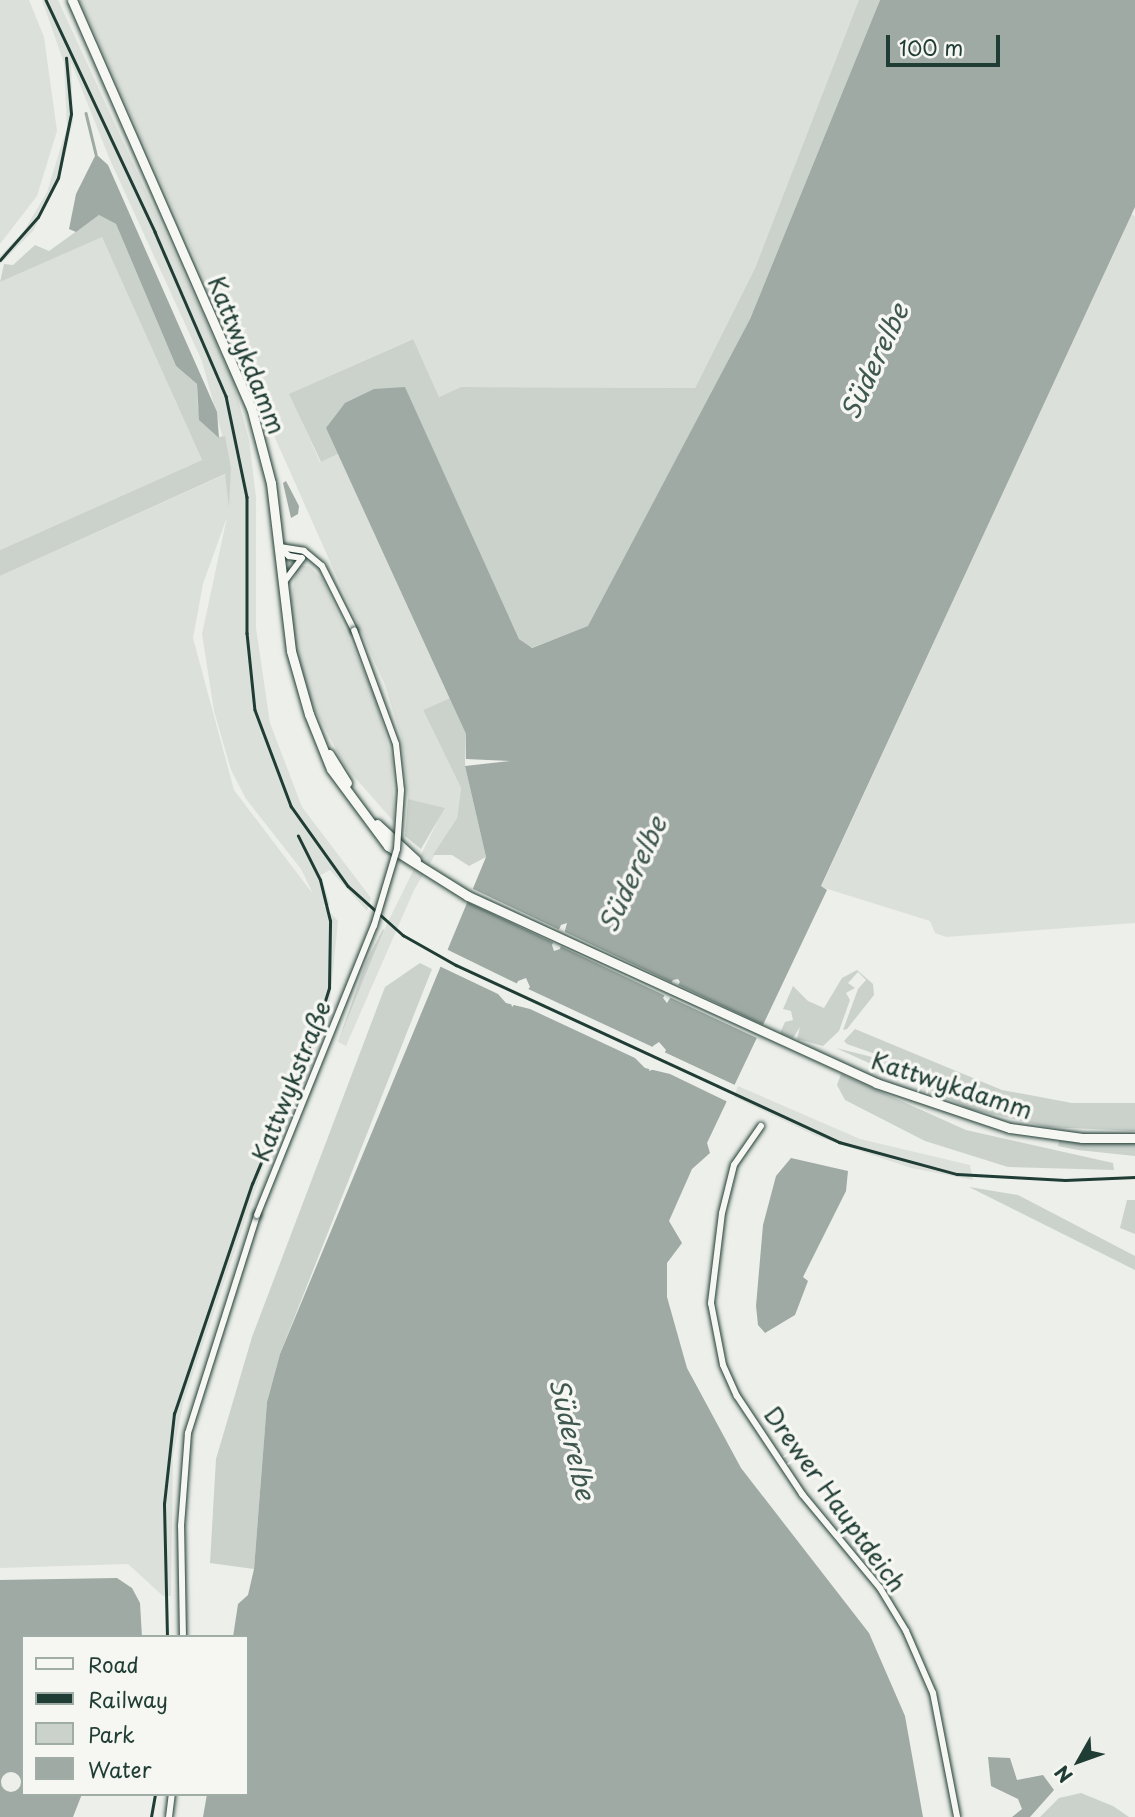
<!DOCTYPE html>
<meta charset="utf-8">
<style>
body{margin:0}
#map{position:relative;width:1135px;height:1817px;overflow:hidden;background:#edefea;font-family:"Playpen Sans",sans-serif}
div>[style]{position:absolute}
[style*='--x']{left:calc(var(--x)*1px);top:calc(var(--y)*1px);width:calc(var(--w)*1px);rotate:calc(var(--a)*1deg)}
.built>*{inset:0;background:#dce0db}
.green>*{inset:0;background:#cbd2cc}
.water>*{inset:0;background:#9faaa4}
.pier>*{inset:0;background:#edefea}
.round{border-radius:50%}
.stream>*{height:2.5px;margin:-1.25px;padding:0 1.25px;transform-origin:1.25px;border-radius:1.25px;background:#9faaa4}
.roads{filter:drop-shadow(0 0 2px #1f3d34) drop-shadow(0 0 2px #1f3d34)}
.street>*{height:6px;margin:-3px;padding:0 3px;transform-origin:3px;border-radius:3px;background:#f6f6f2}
.secondary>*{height:9px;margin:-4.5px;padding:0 4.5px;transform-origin:4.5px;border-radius:4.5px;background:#f6f6f2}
.rail>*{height:2.5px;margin:-1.25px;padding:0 1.25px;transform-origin:1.25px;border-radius:1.25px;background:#1f3d34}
.bridges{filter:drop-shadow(0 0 2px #1f3d34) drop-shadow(0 0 2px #1f3d34)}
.street-bridge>*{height:6px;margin:-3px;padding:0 3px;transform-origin:3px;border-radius:3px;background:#f6f6f2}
span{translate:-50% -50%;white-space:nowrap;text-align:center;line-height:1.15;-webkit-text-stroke:7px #f6f6f2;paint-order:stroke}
.street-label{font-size:24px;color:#1f3d34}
.water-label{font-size:26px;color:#3f5850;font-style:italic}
.legend{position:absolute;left:21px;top:1635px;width:228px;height:161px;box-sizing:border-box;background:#f6f6f2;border:2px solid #a0aca6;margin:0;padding:9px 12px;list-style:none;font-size:21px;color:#1f3d34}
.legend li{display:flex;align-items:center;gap:14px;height:35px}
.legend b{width:35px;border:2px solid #a0aca6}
.north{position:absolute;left:1044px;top:1726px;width:70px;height:70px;-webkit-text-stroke:5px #f6f6f2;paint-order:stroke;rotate:230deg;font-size:19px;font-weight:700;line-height:28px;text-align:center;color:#1f3d34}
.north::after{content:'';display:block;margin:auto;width:24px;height:32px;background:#1f3d34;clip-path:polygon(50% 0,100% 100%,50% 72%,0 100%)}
.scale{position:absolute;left:886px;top:35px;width:114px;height:32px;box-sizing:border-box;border:4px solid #1f3d34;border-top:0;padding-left:9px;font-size:21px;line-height:24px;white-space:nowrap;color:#1f3d34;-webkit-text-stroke:5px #f6f6f2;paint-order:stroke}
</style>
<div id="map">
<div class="built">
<i style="clip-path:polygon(0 0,29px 0,44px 37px,57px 131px,37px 196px,0 244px)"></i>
<i style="clip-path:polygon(evenodd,42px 0,58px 0,233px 381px,249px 440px,256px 497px,256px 628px,270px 723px,302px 807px,371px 898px,367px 911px,330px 870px,321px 875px,330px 905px,323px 905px,338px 921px,330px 1001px,264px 1164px,183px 1403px,173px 1456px,171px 1596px,163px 1596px,128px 1564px,0 1568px,0 576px,226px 474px,231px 468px,202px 361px,110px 160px,71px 62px,73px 121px,59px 181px,33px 231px,0 264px,0 256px,24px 231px,47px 192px,67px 127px,64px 63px,42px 0,227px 517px,202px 634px,214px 711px,231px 770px,246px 799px,301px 869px,313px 894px,234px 790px,193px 638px,203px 584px,227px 517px)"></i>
<i style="clip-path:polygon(80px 0,860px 0,755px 268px,695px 388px,462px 387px,439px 397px,412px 339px,290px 394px,320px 462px,338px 454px,450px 698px,423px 710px,461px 788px,457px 818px,414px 890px,346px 1046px,338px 1042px,384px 930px,444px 808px,408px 799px,402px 740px,385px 685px)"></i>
<i style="clip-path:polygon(1131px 214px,1135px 216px,1135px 923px,946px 937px,935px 933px,930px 921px,821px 887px)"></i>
<i style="clip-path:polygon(102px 236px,202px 460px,0 550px,0 282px)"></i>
<i style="clip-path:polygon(297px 566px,309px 566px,322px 579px,374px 694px,392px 760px,394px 822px,345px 766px,311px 702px,297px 655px,290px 605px)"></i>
<i style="clip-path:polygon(738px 1086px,860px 1139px,970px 1165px,973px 1180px,911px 1168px,816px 1136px,734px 1097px)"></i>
</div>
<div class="green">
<i style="clip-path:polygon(859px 0,880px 0,750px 319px,589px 626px,531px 648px,519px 639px,405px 388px,326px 428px,338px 454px,321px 462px,289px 394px,413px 339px,439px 397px,461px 387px,695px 388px,755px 268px)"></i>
<i style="clip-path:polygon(99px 215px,116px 224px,176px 366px,197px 384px,198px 408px,219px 437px,225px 436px,231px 468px,229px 508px,225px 474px,0 576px,0 550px,202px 460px,102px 237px,0 282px,4px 264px,13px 265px,35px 245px,49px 251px)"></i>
<i style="clip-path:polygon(450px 698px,466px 734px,465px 766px,486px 857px,469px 866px,452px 855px,433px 855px,457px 818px,461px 788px,423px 710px)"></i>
<i style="clip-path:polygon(408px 799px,445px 808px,421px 849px,405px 836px)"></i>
<i style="clip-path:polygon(383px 929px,384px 930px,338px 1042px,366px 962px)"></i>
<i style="clip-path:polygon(420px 963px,432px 969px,280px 1354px,267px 1402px,254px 1569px,210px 1563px,216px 1459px,252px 1337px,385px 987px)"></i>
<i style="clip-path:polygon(857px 970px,873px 984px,874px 995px,847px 1029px,843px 1030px,858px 989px,866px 980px,858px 972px,848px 983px,855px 988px,846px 993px,850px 1000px,839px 1031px,823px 1046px,797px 1039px,800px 1027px,793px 1038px,780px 1033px,785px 1022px,793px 1020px,791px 1011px,783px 1009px,793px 986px,808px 1001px,824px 1008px,842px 978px)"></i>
<i style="clip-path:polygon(855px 1029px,1002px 1090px,1072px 1103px,1135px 1103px,1135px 1131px,1048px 1127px,970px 1109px,836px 1048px,912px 1067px,847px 1044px,844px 1041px)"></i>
<i style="clip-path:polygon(841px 1074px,966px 1130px,1113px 1163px,1114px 1170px,1008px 1167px,925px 1141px,845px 1100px,837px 1085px)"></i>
<i style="clip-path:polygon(1059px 1141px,1135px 1143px,1135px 1156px,1078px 1150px,1058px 1146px)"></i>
<i style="clip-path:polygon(969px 1187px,1018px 1195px,1135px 1256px,1135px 1270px)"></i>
<i style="clip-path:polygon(1127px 1200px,1135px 1200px,1135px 1234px,1120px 1228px)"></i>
<i style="clip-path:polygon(1081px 1793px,1113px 1806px,1129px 1817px,1040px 1817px,1059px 1798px)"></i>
</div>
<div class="water">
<i style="clip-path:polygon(evenodd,880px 0,1135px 0,1135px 207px,821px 886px,827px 890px,707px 1143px,710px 1153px,692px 1169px,669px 1221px,682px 1243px,667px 1263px,667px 1297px,687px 1368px,741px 1468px,869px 1633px,905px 1716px,923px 1817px,203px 1817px,207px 1794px,247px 1794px,247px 1637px,233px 1637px,238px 1604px,248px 1595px,254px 1569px,267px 1402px,280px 1354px,486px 857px,465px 766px,510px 761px,466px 759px,466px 734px,326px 428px,345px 403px,374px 389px,405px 387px,519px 639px,532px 648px,588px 626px,750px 319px,880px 0,567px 923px,560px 949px,554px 951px,552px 945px,561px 925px,567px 923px,880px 0,526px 978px,530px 987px,512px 1007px,510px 998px,518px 981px,526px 978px,880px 0,678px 979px,680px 982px,667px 1003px,663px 998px,673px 980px,678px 979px,880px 0,659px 1042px,666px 1050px,657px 1068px,649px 1071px,653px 1046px,659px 1042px)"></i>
<i style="clip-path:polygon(96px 154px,108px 165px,217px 412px,219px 438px,199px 420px,197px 384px,176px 366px,116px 224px,99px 215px,76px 232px,69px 229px,76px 194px)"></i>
<i style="clip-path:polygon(286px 481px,299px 506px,298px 514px,291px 518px,283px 483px)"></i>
<i style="clip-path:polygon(791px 1158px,848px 1171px,846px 1191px,803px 1277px,808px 1281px,795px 1315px,765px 1333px,758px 1325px,756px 1306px,763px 1225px,776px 1176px)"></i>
<i style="clip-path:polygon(117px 1578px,132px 1588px,140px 1603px,142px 1637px,23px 1637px,23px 1794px,82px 1794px,73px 1817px,0 1817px,0 1580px)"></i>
<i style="clip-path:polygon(988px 1757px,1010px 1758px,1017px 1780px,1043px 1775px,1054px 1790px,1030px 1817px,1012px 1817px,1022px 1809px,1018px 1799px,991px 1786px)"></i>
</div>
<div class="pier">
<i style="clip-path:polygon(471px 888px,562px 931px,556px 944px,465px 901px)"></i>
<i style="clip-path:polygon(563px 931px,675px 984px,668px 997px,558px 945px)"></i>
<i style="clip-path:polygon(444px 948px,520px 985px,514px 1004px,524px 987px,657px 1049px,651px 1068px,662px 1051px,737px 1086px,730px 1103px,670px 1074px,645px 1068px,635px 1058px,530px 1009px,506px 1003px,498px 994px,437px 965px)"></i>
<i style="clip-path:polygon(676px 984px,765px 1026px,759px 1039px,669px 997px)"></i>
<i class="round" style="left:1px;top:1772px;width:20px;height:20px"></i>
</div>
<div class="stream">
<i style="--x:86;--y:113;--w:42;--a:76.3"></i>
</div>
<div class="roads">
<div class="street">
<i style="--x:280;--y:547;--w:24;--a:9"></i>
<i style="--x:304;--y:551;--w:23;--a:40"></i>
<i style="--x:322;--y:566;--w:72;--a:63.4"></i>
<i style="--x:280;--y:548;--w:12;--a:42"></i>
<i style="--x:289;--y:556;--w:12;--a:9"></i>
<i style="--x:284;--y:582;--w:30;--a:-53"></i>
<i style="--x:761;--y:1126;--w:47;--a:124.7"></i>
<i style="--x:734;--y:1165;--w:49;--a:104"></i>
<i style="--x:722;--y:1213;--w:91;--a:97"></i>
<i style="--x:711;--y:1303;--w:63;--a:79"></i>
<i style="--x:723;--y:1365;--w:34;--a:66"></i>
<i style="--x:737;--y:1396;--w:118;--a:56.4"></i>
<i style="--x:802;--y:1494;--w:122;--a:50.3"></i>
<i style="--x:880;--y:1588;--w:50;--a:58.8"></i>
<i style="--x:906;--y:1631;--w:68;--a:66.5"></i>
<i style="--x:933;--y:1693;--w:126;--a:79"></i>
<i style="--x:183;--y:1637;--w:111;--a:-91"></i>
<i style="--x:181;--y:1526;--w:93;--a:-85.7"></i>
<i style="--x:188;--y:1433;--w:229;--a:-72.4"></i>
<i style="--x:169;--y:1817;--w:23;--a:-83"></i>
</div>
<div class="secondary">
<i style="--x:72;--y:0;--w:445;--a:66.3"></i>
<i style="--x:251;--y:407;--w:79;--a:75.3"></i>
<i style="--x:271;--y:483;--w:169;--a:83.2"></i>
<i style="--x:291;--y:651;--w:66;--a:74.1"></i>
<i style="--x:309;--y:714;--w:59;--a:68.2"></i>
<i style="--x:331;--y:769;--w:96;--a:53.5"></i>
<i style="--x:388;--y:846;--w:94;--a:32"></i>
<i style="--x:468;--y:896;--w:449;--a:24.6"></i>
<i style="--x:876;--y:1083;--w:141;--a:18.6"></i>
<i style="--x:1010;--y:1128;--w:73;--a:7.9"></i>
<i style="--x:1082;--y:1138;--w:53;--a:0"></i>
<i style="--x:329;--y:754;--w:34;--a:58"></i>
<i style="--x:377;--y:824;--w:53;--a:42.7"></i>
</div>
</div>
<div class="rail">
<i style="--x:46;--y:0;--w:256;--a:64.8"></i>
<i style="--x:155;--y:232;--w:179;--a:66.6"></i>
<i style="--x:226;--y:396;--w:103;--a:78.3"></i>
<i style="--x:247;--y:497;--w:136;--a:90"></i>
<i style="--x:247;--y:633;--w:77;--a:84.1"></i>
<i style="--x:255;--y:710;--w:103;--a:69.4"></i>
<i style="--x:291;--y:806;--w:98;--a:54.5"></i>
<i style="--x:348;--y:886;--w:74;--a:41.7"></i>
<i style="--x:403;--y:935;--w:61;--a:29.5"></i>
<i style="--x:456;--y:965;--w:422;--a:24.8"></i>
<i style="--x:839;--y:1142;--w:122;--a:15.2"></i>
<i style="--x:957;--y:1174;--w:108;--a:3.2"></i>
<i style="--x:1065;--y:1180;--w:70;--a:-2.5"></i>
<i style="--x:0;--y:260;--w:57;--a:-48.5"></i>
<i style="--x:38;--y:217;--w:44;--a:-62.9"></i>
<i style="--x:58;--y:178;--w:65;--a:-78.5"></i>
<i style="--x:71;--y:114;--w:56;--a:-95.1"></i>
<i style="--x:167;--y:1637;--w:133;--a:-91.3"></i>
<i style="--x:164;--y:1504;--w:91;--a:-83.7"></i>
<i style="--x:174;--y:1414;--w:243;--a:-71.3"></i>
<i style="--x:252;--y:1184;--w:164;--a:-67.4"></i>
<i style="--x:315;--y:1033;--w:47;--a:-72.7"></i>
<i style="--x:329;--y:988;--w:67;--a:-89.1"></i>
<i style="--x:330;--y:921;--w:42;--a:-103.7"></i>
<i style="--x:320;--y:880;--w:49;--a:-116.6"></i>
<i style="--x:151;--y:1817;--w:23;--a:-80"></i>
</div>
<div class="bridges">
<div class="street-bridge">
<i style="--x:257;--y:1215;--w:312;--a:-68"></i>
<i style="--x:374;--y:926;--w:80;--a:-73.4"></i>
<i style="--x:397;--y:849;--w:59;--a:-86.1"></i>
<i style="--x:401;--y:790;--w:46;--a:-96.2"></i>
<i style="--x:396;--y:744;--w:121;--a:-110.2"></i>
</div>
</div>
<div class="street-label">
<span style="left:247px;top:355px;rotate:68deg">Kattwykdamm</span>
<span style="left:291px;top:1081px;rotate:-68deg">Kattwykstraße</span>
<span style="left:952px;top:1085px;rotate:18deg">Kattwykdamm</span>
<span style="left:835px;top:1499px;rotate:54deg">Drewer Hauptdeich</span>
</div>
<div class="water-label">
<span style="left:874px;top:361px;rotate:-65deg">Süderelbe</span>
<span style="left:632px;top:874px;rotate:-65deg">Süderelbe</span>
<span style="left:573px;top:1439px;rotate:77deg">Süderelbe</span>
</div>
<ul class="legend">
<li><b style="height:9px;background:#f6f6f2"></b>Road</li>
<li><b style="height:9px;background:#1f3d34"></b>Railway</li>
<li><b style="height:19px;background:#cbd2cc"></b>Park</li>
<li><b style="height:19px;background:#9faaa4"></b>Water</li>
</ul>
<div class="north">N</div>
<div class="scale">100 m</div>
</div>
